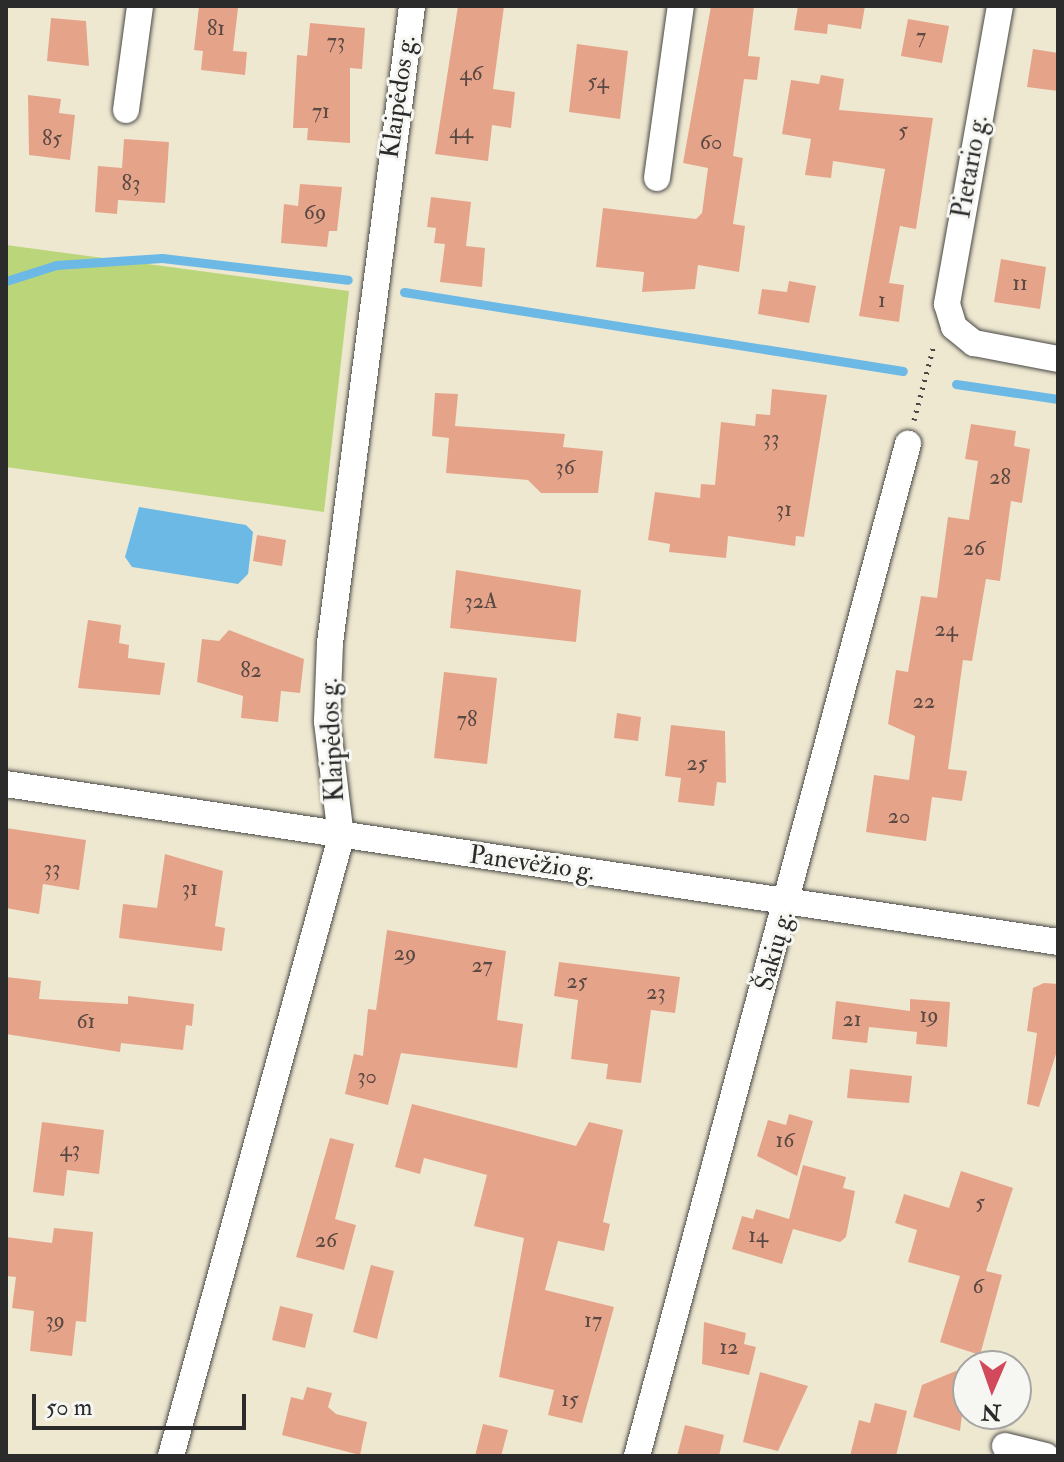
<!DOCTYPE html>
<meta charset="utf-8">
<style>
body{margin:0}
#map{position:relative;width:1064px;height:1462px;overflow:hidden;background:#eee8d1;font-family:"IM FELL Double Pica",serif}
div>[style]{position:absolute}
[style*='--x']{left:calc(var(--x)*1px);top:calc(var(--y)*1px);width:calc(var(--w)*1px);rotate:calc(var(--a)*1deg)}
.green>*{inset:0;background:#bbd57b}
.water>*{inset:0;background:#6cb9e6}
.stream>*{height:9px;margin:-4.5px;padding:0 4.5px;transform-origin:4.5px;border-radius:4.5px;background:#6cb9e6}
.building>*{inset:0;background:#e5a48a}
.path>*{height:5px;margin-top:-2.5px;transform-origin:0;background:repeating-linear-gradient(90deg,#484744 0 2px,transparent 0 8px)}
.roads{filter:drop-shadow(0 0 2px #484744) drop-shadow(0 0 2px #484744)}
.minor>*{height:26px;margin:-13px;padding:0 13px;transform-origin:13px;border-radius:13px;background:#fff}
span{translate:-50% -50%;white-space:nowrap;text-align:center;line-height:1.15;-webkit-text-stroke:6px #f6f6f2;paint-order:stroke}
.number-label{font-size:22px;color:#5a4943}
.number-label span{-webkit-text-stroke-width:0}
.street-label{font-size:26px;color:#2b2b2b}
.frame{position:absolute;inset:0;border:8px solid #2b2b2b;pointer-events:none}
.north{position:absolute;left:952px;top:1350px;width:80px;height:80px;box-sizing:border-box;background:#f6f6f2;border:2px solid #a5a5a2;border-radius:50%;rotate:182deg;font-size:22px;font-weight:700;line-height:32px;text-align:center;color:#2b2b2b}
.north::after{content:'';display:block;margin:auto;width:28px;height:36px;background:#d1495b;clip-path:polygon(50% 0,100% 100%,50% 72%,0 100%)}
.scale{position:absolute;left:32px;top:1394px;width:214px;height:36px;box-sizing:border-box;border:4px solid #2b2b2b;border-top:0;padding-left:10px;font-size:24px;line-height:28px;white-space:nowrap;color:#2b2b2b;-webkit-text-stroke:6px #f6f6f2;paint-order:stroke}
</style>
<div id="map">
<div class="green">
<i style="clip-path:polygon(6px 245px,349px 291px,324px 512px,6px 467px)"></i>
</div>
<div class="water">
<i style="clip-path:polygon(139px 507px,246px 525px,253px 532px,248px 574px,238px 584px,132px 567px,125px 557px)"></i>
</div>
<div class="stream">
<i style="--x:6;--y:281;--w:52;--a:-17.7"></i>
<i style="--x:56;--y:265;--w:106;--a:-3.8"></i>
<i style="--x:162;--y:258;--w:187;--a:6.7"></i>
<i style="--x:404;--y:292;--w:505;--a:9"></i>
<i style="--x:956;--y:384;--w:103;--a:8.4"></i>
</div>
<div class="building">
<i style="clip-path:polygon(199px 6px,238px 8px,233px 51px,247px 52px,245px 75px,201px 70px,203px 51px,194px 50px)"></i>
<i style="clip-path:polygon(458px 6px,504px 6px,493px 89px,515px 92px,511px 128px,492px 125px,488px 161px,435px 154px)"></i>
<i style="clip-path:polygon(711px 6px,754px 6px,748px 56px,760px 57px,757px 80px,744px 79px,733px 156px,743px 158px,733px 224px,745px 226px,739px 272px,698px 265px,695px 289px,642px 292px,644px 272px,596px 267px,603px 208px,696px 219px,702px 213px,708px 168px,683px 163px)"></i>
<i style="clip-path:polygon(798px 6px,865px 6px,861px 29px,828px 24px,827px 34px,794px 30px)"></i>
<i style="clip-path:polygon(51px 18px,86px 21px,89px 66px,47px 61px)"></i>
<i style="clip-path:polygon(908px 19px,949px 26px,942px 63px,901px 56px)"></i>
<i style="clip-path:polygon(310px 23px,365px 28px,362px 69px,350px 68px,350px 143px,307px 140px,308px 128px,293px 128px,297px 55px,307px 56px)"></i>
<i style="clip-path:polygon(577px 44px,628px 51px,620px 119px,569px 112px)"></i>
<i style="clip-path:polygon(1033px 49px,1058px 53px,1058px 91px,1027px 87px)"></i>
<i style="clip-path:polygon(821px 75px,844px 79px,839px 110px,933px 118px,916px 229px,900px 226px,889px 283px,904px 285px,899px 322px,859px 316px,885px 169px,833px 161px,831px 178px,805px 175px,811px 139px,782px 134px,791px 80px,819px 84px)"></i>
<i style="clip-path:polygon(28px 95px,61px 99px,59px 113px,75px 115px,70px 160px,29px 155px)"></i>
<i style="clip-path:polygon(124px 139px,169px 142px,165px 203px,118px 200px,117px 214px,95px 212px,98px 166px,122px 168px)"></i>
<i style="clip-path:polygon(300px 184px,342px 187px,337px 231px,329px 231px,327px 247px,281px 243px,284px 204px,298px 206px)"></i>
<i style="clip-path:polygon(431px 197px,471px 202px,466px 246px,485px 248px,482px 287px,440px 282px,445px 244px,434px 243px,436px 228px,427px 227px)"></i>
<i style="clip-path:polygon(1001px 259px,1046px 267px,1040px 309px,994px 302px)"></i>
<i style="clip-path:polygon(789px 281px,816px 286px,809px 323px,758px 314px,762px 289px,787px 292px)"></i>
<i style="clip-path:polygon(772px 389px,827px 395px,804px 537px,796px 536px,795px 546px,728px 536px,726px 558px,669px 552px,670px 544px,648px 540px,655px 492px,700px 498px,701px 484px,715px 485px,721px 422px,755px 426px,756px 414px,770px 415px)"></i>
<i style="clip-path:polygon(435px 393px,458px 394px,455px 426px,565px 434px,563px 447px,603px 451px,598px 493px,541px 493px,528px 480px,446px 473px,449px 438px,432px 436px)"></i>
<i style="clip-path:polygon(971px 424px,1016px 431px,1014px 446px,1030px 449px,1022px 503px,1011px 501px,1000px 581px,986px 579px,972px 661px,963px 660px,948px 769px,967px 771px,962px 801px,932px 797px,926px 841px,866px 832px,874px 775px,909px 780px,915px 736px,888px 724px,896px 670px,908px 672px,921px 596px,937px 598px,948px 517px,969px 520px,978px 461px,965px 459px)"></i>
<i style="clip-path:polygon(257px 535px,286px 540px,282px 566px,253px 561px)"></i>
<i style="clip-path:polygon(456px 570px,581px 590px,576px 642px,450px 628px)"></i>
<i style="clip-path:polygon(88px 620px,121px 625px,119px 643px,129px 645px,128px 658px,165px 663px,160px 695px,78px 688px)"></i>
<i style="clip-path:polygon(229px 630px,304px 659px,300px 693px,281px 691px,278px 722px,241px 718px,243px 696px,197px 682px,202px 639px,219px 641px)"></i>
<i style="clip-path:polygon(444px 672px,497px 678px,487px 764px,434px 758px)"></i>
<i style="clip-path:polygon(617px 713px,641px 717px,638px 741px,614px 738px)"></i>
<i style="clip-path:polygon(671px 725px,725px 731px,726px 783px,717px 782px,714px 806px,678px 802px,681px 778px,665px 776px)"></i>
<i style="clip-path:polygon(6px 828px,86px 840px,79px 890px,43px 884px,39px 914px,6px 908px)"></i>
<i style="clip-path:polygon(165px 854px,223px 871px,215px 926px,225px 928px,222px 951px,119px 938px,123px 904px,157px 908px)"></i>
<i style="clip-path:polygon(387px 930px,506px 951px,497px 1020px,523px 1024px,517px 1068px,401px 1053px,388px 1105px,345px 1094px,354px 1054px,363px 1056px,368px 1009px,376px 1010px)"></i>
<i style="clip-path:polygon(559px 962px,680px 977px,675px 1013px,651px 1010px,641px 1083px,606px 1079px,608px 1064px,571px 1059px,578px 1000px,554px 996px)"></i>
<i style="clip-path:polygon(6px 977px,41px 981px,39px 999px,128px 1004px,128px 996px,194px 1004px,192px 1026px,186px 1025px,183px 1050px,121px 1043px,120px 1052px,6px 1034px)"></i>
<i style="clip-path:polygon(1044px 983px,1058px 984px,1058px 1048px,1039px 1107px,1027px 1104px,1037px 1033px,1027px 1031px,1033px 988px)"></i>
<i style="clip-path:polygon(910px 999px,950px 1002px,947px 1047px,916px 1044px,917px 1032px,869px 1027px,867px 1043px,832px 1039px,836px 1001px,910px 1011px)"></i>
<i style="clip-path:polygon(850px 1069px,912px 1076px,909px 1103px,847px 1098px)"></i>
<i style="clip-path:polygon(412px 1104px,576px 1146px,589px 1122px,623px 1130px,603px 1222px,610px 1224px,604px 1251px,558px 1241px,545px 1290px,614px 1307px,582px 1423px,548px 1415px,554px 1390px,499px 1377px,524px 1238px,474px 1226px,487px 1175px,424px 1158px,420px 1174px,395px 1167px)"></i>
<i style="clip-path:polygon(789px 1114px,813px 1121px,797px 1176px,757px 1156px,768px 1120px,786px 1125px)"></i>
<i style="clip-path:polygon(42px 1122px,104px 1130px,99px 1174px,67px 1170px,64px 1196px,33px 1192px)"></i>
<i style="clip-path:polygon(330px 1138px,354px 1144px,335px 1219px,356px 1225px,344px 1270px,296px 1257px)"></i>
<i style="clip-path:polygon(803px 1165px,846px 1177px,843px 1188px,855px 1191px,846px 1237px,840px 1242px,793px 1229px,782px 1264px,732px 1249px,742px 1216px,753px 1219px,756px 1209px,789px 1219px)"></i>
<i style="clip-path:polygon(961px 1171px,1013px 1188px,986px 1271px,1002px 1275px,980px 1355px,940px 1342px,960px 1276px,908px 1262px,917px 1230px,895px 1223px,904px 1194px,949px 1208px)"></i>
<i style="clip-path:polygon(54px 1228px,93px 1232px,86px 1322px,76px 1321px,72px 1356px,30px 1351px,34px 1311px,12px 1308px,16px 1277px,6px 1276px,6px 1237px,52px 1243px)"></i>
<i style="clip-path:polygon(371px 1265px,394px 1271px,377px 1339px,353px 1332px)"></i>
<i style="clip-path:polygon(280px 1306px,313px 1314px,305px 1348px,272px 1340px)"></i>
<i style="clip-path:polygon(704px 1322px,746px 1333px,744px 1344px,756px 1347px,749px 1375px,702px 1364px)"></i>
<i style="clip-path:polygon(968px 1366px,960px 1431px,913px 1417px,922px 1385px)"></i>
<i style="clip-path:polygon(760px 1372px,808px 1386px,778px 1451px,743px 1442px)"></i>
<i style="clip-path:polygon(307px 1387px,332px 1393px,328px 1407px,336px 1414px,367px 1422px,360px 1455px,282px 1435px,291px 1397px,303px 1400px)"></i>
<i style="clip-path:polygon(875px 1403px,907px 1411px,896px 1456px,850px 1456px,859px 1420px,870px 1423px)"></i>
<i style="clip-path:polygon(483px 1424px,508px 1430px,501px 1456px,475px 1456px)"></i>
<i style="clip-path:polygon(685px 1425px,724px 1435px,719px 1456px,677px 1456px)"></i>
</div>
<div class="path">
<i style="--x:914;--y:420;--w:78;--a:-75.1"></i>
</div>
<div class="roads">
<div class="minor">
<i style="--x:1000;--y:6;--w:303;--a:100.1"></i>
<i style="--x:947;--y:304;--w:24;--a:73"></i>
<i style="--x:954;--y:327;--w:26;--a:39"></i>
<i style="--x:974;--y:343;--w:86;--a:10.8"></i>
<i style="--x:126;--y:110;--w:105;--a:-82.3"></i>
<i style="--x:657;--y:178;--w:174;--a:-82.1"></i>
<i style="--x:6;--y:784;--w:1064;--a:8.54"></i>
<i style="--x:1005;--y:1446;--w:42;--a:13.7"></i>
<i style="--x:171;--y:1456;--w:642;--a:-74.64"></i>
<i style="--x:341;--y:837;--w:117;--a:-96.9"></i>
<i style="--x:327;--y:721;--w:78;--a:-87.8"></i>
<i style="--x:330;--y:643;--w:642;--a:-82.66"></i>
<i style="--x:637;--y:1456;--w:1048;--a:-75.01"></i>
</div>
</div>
<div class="number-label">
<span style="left:216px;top:29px">81</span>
<span style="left:921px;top:37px">7</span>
<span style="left:336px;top:42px">73</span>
<span style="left:471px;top:74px">46</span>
<span style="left:598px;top:82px">54</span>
<span style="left:321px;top:112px">71</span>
<span style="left:903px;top:131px">5</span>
<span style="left:461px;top:132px">44</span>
<span style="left:52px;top:139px">85</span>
<span style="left:711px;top:143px">60</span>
<span style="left:131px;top:184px">83</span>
<span style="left:315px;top:213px">69</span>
<span style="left:1020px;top:284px">11</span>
<span style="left:882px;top:301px">1</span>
<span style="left:771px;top:439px">33</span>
<span style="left:565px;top:468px">36</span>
<span style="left:1000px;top:478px">28</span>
<span style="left:784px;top:510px">31</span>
<span style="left:974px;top:549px">26</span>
<span style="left:481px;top:602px">32A</span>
<span style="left:946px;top:630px">24</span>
<span style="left:251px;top:671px">82</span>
<span style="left:924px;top:702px">22</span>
<span style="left:467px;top:720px">78</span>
<span style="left:697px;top:764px">25</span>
<span style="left:899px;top:817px">20</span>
<span style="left:52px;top:869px">33</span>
<span style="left:190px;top:889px">31</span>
<span style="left:405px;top:954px">29</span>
<span style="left:482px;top:966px">27</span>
<span style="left:577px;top:982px">25</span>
<span style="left:656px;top:993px">23</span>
<span style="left:929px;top:1016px">19</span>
<span style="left:852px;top:1020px">21</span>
<span style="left:86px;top:1022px">61</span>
<span style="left:367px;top:1077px">30</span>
<span style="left:785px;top:1141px">16</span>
<span style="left:70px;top:1150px">43</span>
<span style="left:980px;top:1203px">5</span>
<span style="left:758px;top:1236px">14</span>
<span style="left:326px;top:1241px">26</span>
<span style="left:978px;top:1287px">6</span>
<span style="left:55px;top:1321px">39</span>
<span style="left:593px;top:1321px">17</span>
<span style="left:729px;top:1348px">12</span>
<span style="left:570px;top:1400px">15</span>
</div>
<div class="street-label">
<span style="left:399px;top:97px;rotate:-82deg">Klaipėdos g.</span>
<span style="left:971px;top:167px;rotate:-80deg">Pietario g.</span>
<span style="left:333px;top:740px;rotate:-93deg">Klaipėdos g.</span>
<span style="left:532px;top:864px;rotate:8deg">Panevėžio g.</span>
<span style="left:775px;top:951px;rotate:-75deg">Šakių g.</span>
</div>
<div class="frame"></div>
<div class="north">N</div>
<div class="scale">50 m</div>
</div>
